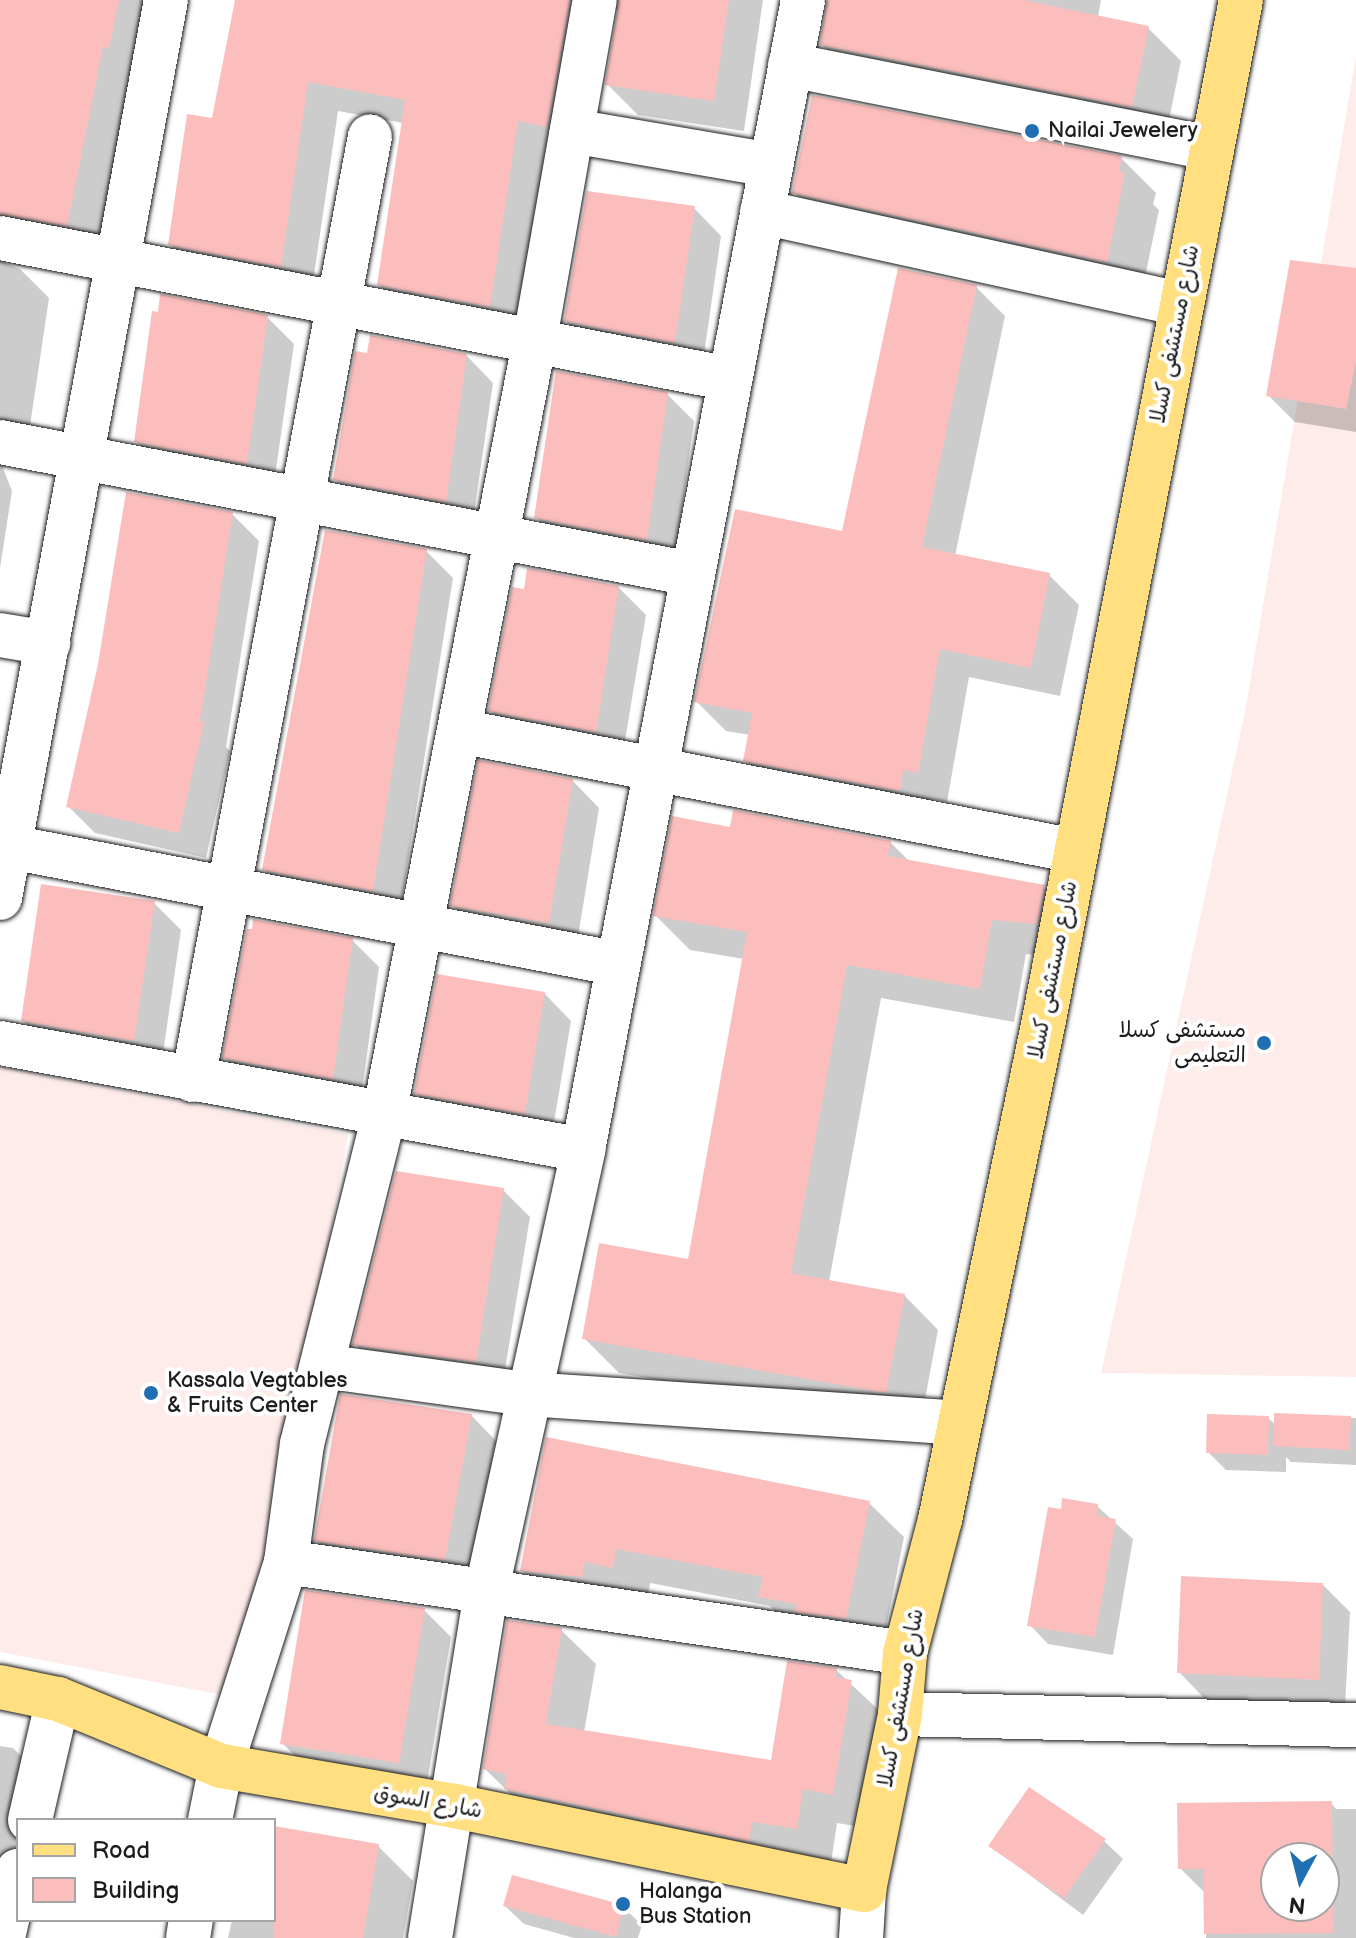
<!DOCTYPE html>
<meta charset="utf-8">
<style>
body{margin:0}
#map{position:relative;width:1356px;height:1938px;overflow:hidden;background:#fff;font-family:"Balsamiq Sans","Playpen Sans Arabic",sans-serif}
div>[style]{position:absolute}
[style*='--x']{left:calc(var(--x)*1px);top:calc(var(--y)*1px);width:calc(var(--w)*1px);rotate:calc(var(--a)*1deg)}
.built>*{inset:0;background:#feeceb}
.shadow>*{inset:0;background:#0003}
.building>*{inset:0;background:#fbbebd}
.roads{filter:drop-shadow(0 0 2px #1c1c1c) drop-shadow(0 0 2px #1c1c1c)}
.minor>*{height:44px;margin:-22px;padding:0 22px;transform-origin:22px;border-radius:22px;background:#fff}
.major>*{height:44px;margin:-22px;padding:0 22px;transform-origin:22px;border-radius:22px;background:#ffdf80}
.dots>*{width:22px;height:22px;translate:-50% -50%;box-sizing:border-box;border:4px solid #fff;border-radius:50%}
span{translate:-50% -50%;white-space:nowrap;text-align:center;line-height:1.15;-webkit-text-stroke:8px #fff;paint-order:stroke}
.poi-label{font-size:22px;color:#1c1c1c}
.left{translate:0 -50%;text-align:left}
.right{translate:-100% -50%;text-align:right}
.street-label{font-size:22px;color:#1c1c1c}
.legend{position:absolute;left:16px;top:1818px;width:260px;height:104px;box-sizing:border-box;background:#fff;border:2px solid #a4a4a4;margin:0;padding:10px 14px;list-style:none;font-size:24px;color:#1c1c1c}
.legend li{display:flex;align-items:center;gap:16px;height:40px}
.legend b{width:40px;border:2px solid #a4a4a4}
.north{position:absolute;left:1260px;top:1842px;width:80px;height:80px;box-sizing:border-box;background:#fff;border:2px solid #a4a4a4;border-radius:50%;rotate:187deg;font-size:22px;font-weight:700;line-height:32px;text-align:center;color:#1c1c1c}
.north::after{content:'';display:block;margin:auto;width:28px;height:36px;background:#1f6fb2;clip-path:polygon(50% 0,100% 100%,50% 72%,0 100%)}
</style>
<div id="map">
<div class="built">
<i style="clip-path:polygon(1356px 56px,1356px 1377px,1101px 1373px,1245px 712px)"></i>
<i style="clip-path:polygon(0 1067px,348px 1134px,248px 1700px,0 1652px)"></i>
</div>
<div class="shadow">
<i style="clip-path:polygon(0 0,151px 0,96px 253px,22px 242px,3px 262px,20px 269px,49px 298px,27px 446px,10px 454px,3px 468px,12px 491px,0 568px)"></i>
<i style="clip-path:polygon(237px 0,763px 0,744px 131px,638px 115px,607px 84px,618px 10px,606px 13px,520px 336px,410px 315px,379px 285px,403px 123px,338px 111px,311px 296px,200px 275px,170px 244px,214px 120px)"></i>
<i style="clip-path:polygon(829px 0,1101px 0,1098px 17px,1148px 28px,1181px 61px,1165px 140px,856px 78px,822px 45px)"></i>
<i style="clip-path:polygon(1121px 158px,1156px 193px,1153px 204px,1159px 210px,1141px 296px,829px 227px,794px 192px)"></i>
<i style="clip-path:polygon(694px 208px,721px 236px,702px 369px,593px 348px,566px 321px)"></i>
<i style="clip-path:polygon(1356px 270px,1356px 432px,1295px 422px,1268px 395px)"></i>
<i style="clip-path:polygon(976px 287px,1005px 316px,955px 556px,1049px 575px,1079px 605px,1060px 696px,969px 677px,947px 802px,932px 799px,929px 820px,775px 790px,745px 760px,750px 735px,726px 731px,696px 701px,844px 533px)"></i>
<i style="clip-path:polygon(267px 317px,294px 344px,273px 490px,163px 468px,136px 441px)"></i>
<i style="clip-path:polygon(466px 355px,493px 383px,472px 527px,362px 506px,335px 479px)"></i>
<i style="clip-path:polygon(667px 394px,694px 421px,674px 566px,564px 545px,537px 518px)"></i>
<i style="clip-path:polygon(232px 514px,259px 541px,226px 747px,230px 751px,206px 858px,95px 833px,68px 806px)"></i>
<i style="clip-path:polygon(326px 532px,426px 551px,453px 578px,399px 917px,291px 896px,264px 869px)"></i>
<i style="clip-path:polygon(618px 587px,646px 615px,622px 758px,517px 738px,490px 711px)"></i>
<i style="clip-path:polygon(572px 780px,599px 808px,576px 949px,479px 933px,452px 905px)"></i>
<i style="clip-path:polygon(732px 829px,890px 842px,909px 861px,1044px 887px,1078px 921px,1071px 958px,1026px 954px,1014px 1022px,881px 998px,829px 1282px,904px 1295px,938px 1330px,920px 1426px,619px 1373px,584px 1338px,690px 1261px,744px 959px,690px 950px,655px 915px)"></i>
<i style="clip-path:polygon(154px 903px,181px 930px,161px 1067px,50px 1048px,23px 1021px)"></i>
<i style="clip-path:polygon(352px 940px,379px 967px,360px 1105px,252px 1085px,225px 1058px)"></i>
<i style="clip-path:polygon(544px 993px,571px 1021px,551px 1140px,443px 1120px,416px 1093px)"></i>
<i style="clip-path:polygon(503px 1190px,530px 1217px,502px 1388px,382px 1371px,355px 1344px)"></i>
<i style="clip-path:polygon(471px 1415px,498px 1443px,472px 1586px,343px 1567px,316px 1540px)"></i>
<i style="clip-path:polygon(1276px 1415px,1356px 1418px,1356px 1465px,1291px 1462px,1286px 1457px,1286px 1472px,1226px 1470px,1208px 1452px,1268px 1418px,1276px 1425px)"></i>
<i style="clip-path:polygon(548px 1440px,869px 1503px,904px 1537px,881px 1653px,795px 1631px,770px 1606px,650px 1583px,647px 1601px,557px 1605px,522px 1570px)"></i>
<i style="clip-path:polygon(1097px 1506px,1133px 1539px,1113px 1655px,1048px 1644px,1030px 1625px,1063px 1512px)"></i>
<i style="clip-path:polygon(1323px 1585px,1350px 1612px,1345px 1707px,1206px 1700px,1179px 1672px)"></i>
<i style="clip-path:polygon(424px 1610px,451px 1637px,426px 1789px,309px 1770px,282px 1743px)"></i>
<i style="clip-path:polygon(561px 1630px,596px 1664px,584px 1732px,773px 1763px,836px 1670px,885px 1716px,867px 1828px,837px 1823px,831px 1863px,520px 1803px,485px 1769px)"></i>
<i style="clip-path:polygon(0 1746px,13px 1748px,42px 1777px,18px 1820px,18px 1918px,0 1938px)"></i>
<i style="clip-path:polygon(evenodd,1331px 1803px,1336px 1809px,1356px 1809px,1356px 1938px,1206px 1938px,1206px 1894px,1180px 1868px,1331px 1803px,1276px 1858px,1324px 1858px,1324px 1906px,1276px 1906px,1276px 1858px)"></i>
<i style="clip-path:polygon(274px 1828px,378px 1846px,413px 1881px,403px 1938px,228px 1938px,232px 1920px,274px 1920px)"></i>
<i style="clip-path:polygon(1104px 1841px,1123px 1859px,1083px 1915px,991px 1846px)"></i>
<i style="clip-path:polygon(505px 1906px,623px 1907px,642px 1925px,638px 1938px,574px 1938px,524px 1924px)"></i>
</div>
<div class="building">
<i style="clip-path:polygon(0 0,119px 0,109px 48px,103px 47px,67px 226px,0 214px)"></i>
<i style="clip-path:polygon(235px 0,570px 0,547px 127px,518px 121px,490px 307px,377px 285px,405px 100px,308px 82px,281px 267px,168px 245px,187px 114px,212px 118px)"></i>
<i style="clip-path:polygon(619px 0,729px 0,714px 101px,605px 85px)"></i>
<i style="clip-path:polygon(827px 0,1023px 0,1149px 26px,1132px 107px,820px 45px)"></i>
<i style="clip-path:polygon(812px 95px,1122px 156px,1119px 172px,1125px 173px,1107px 262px,792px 193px)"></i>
<i style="clip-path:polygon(587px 191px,695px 206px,675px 343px,564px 321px)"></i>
<i style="clip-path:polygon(1290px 260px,1356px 268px,1356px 361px,1346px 409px,1266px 396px)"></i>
<i style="clip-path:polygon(898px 268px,977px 285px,922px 547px,1050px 573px,1031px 668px,940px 649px,918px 773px,903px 770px,900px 791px,743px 761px,752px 713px,694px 702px,735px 509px,842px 531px)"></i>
<i style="clip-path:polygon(160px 294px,268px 315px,247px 464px,134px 442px,152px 311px,158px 312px)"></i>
<i style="clip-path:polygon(370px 335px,467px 354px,446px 502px,333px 480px,355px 351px,367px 353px)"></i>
<i style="clip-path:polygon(556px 371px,668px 392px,647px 540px,534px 518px)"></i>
<i style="clip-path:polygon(126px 492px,233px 512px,200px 721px,204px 722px,179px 833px,66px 807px,98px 664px)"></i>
<i style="clip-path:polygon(325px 530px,427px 549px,373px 891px,262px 870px)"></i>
<i style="clip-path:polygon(527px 568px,619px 586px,596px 732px,488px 711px,512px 587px,524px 589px)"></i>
<i style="clip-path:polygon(478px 760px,573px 779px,549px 923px,450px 906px)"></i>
<i style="clip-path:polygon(733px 810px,891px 841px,888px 856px,1045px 885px,1037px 924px,992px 920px,980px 989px,847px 965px,791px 1273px,905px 1294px,886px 1393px,582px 1339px,599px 1243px,688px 1259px,747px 932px,653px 916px,672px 816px,730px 827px)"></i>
<i style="clip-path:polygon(41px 884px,155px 901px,134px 1041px,21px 1021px)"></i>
<i style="clip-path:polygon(253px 919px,353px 938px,333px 1079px,222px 1058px,247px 929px,252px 929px)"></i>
<i style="clip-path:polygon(437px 974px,545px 992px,525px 1114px,414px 1094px)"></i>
<i style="clip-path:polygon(396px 1171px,504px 1188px,476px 1362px,352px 1345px)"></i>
<i style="clip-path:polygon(340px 1394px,472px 1414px,445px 1560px,314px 1541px)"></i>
<i style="clip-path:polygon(1274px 1413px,1351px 1416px,1349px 1450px,1273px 1446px)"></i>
<i style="clip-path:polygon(1207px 1414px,1269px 1416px,1268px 1455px,1206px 1453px)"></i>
<i style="clip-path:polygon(546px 1437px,870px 1501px,846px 1619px,795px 1612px,796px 1604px,758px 1597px,763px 1577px,616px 1549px,613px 1568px,585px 1562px,582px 1577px,520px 1571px)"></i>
<i style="clip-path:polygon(1062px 1498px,1098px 1504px,1097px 1516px,1116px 1519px,1095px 1637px,1027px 1626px,1048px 1507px,1061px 1509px)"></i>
<i style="clip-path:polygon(1181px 1576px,1323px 1583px,1319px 1680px,1177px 1673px)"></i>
<i style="clip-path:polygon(305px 1590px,425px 1608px,399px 1763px,280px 1744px)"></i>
<i style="clip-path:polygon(507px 1620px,562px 1628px,546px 1724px,771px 1760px,787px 1661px,837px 1668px,835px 1677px,852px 1680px,833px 1795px,803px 1789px,797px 1829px,752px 1822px,749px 1841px,504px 1789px,506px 1774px,483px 1769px)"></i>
<i style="clip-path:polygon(1029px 1787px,1106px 1839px,1064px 1898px,988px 1846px)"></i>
<i style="clip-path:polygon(evenodd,1332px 1801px,1333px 1933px,1204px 1934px,1203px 1869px,1178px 1869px,1177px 1803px,1332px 1801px,1276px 1858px,1324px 1858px,1324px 1906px,1276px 1906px,1276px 1858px)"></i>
<i style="clip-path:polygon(274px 1826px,379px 1844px,363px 1938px,274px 1938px)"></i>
<i style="clip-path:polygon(512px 1875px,624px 1905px,616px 1937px,503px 1906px)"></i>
</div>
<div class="roads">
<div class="minor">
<i style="--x:790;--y:65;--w:428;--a:11.2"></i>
<i style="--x:572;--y:131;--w:202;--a:9.7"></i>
<i style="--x:762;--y:212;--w:428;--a:12.4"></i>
<i style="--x:0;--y:238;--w:743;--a:10.93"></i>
<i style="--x:0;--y:442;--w:704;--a:10.8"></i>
<i style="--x:0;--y:635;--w:49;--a:9.5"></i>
<i style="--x:459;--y:731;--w:628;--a:11.02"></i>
<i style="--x:0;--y:845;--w:630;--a:10.88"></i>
<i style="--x:0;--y:898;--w:913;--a:-79.53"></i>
<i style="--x:0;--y:1043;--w:593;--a:10.4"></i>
<i style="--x:193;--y:1080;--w:960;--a:-79.38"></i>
<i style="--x:322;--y:1366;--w:206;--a:7.8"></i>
<i style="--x:526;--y:1394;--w:434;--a:3.8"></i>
<i style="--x:286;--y:1562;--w:626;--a:8.36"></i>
<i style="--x:900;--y:1714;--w:456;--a:1.4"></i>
<i style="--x:30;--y:1820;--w:124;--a:-77"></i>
<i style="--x:210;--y:1820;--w:55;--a:-78.5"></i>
<i style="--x:221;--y:1766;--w:214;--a:-72.3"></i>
<i style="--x:286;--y:1562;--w:119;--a:-82.3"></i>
<i style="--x:302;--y:1444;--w:339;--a:-76"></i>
<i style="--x:384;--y:1115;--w:791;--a:-78.99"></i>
<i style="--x:535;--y:339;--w:344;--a:-80"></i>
<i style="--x:3;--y:1938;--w:69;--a:-77.4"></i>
<i style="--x:188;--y:1938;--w:18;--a:-81"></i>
<i style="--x:430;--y:1938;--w:350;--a:-80.8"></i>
<i style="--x:486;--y:1593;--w:453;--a:-77.6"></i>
<i style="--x:583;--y:1150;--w:1171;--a:-79.17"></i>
<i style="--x:861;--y:1938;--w:48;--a:-86.4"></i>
</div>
<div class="major">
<i style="--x:0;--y:1687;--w:59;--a:11.7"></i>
<i style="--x:58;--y:1699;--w:176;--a:22.3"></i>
<i style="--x:221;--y:1766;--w:237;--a:9.7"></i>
<i style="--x:455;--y:1806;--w:418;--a:11.6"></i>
<i style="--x:864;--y:1890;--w:180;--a:-78.4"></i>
<i style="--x:900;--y:1714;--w:61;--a:-85.3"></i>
<i style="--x:905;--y:1653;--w:138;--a:-75.3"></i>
<i style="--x:940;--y:1520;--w:511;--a:-78.25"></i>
<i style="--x:1044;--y:1020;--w:1039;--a:-79.07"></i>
</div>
</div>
<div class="dots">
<i style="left:1032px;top:131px;background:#1f6fb2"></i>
<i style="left:1264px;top:1043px;background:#1f6fb2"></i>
<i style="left:151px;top:1393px;background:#1f6fb2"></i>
<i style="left:623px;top:1904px;background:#1f6fb2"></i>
</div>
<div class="poi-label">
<span class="left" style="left:1048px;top:131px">Nailai Jewelery</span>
<span class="right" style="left:1246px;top:1043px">مستشفى كسلا<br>التعليمى</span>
<span class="left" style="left:167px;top:1393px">Kassala Vegtables<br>&amp; Fruits Center</span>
<span class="left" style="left:639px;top:1904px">Halanga<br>Bus Station</span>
</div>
<div class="street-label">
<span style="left:1175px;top:334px;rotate:-79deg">شارع مستشفى كسلا</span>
<span style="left:1053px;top:970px;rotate:-79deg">شارع مستشفى كسلا</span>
<span style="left:901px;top:1698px;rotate:-80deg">شارع مستشفى كسلا</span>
<span style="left:428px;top:1802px;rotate:10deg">شارع السوق</span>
</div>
<ul class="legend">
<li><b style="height:10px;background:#ffdf80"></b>Road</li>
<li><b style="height:22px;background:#fbbebd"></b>Building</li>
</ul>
<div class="north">N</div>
</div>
